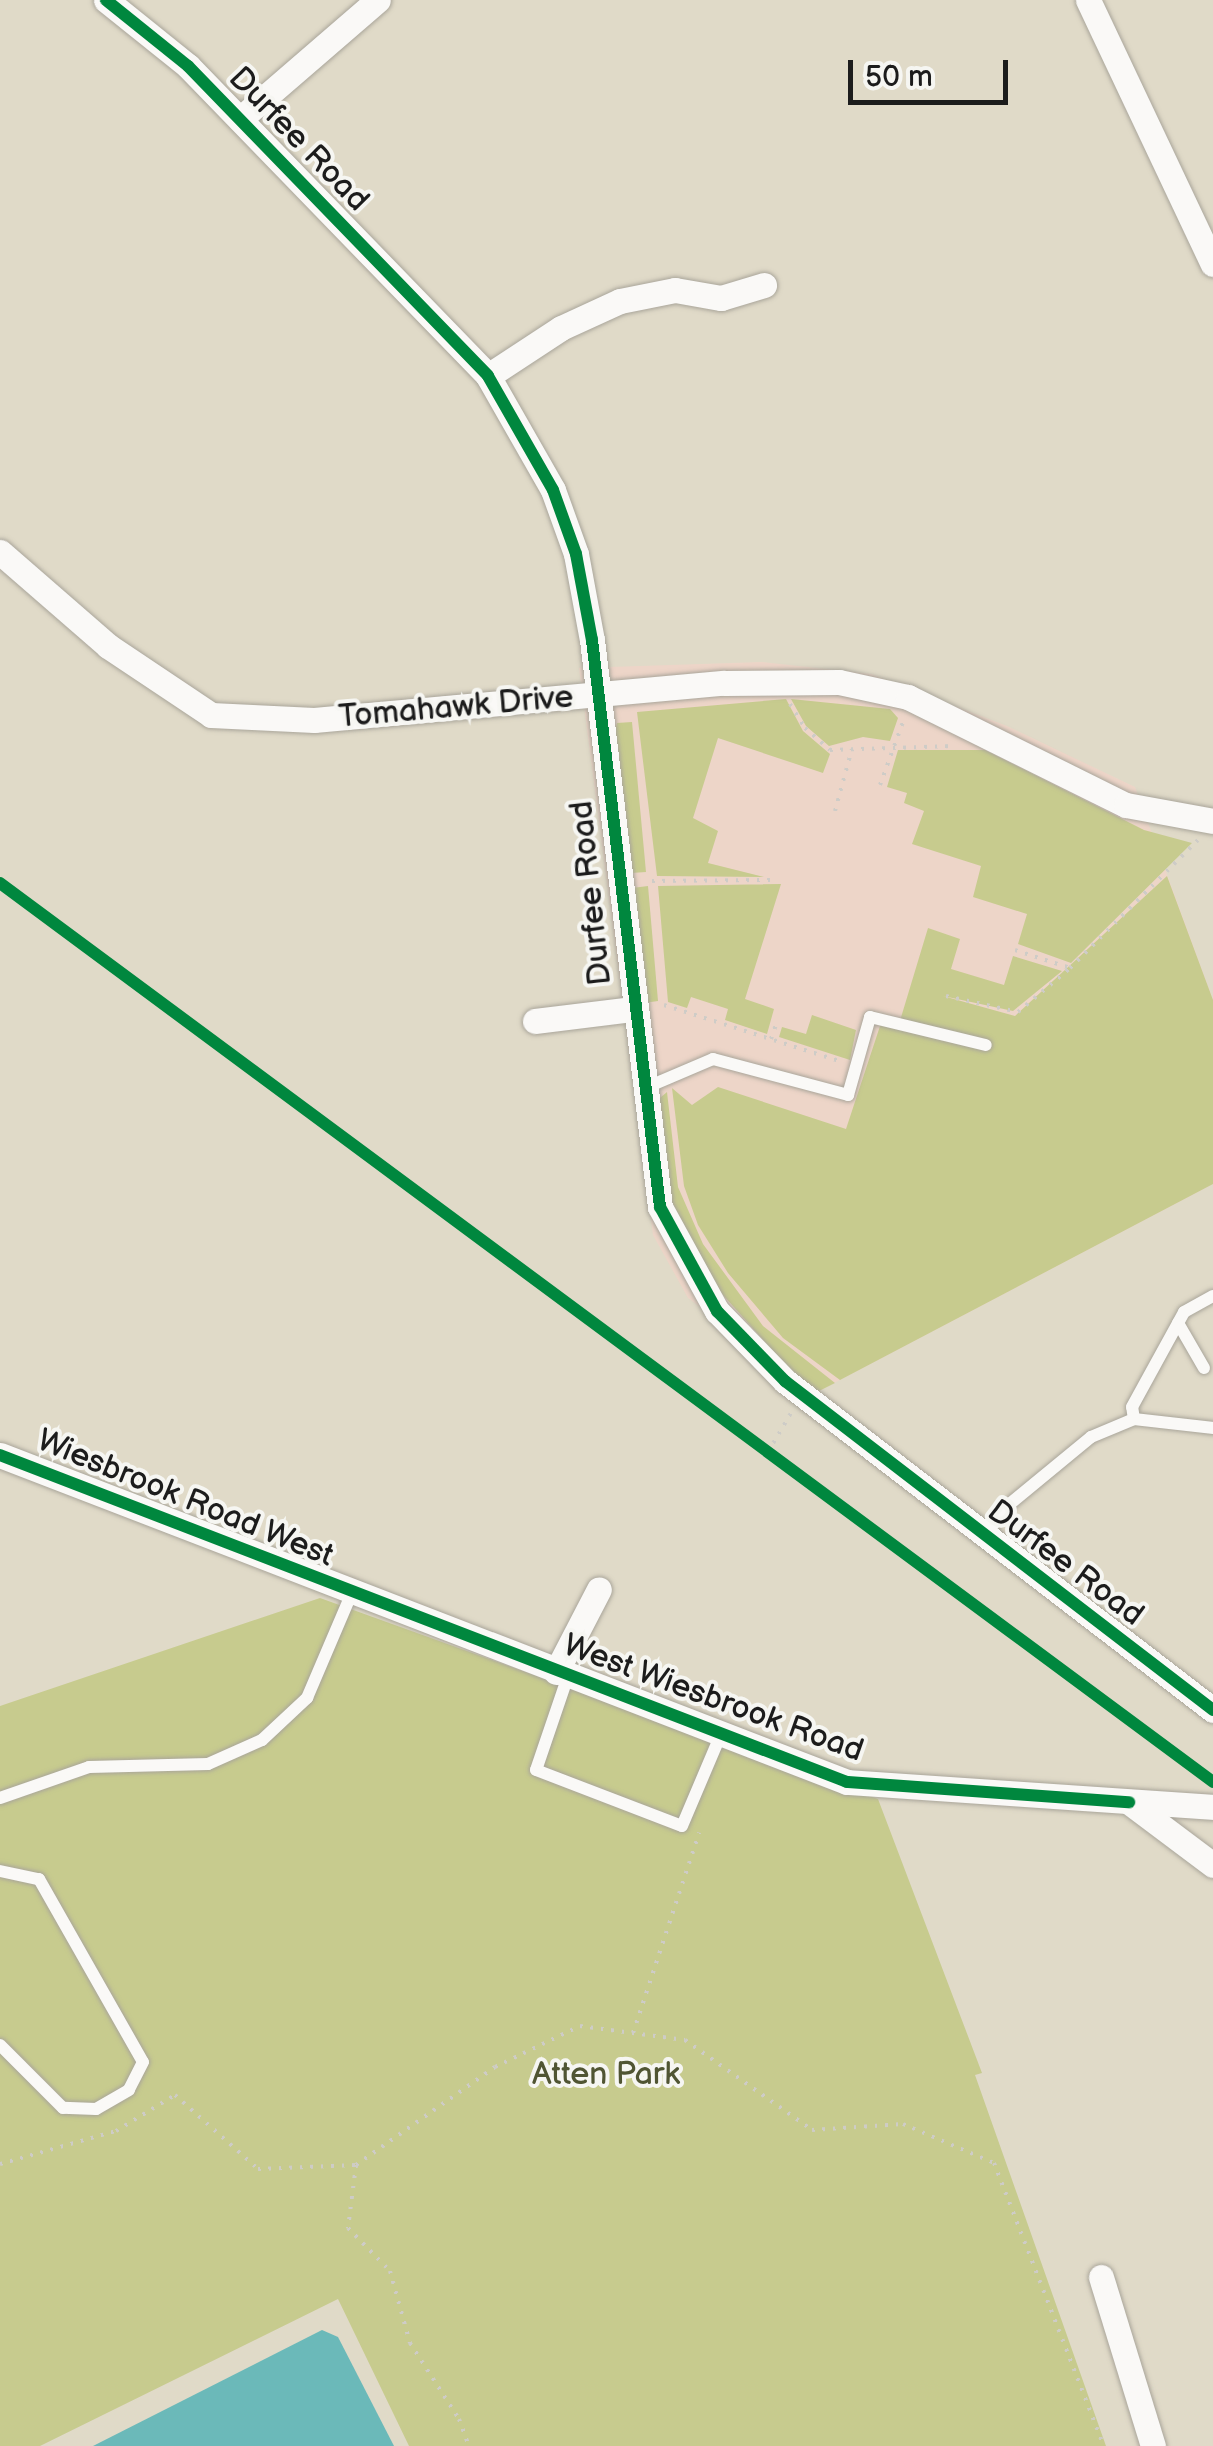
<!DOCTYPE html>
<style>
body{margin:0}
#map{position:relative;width:1213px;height:2446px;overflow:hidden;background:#e0dac8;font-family:"Balsamiq Sans",sans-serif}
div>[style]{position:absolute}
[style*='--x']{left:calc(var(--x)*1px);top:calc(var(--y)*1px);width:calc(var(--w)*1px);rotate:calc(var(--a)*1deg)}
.built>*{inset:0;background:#edd5c8}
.green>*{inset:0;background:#c7cb8e}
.water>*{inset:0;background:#6bb9b9}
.path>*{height:4px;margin-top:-2px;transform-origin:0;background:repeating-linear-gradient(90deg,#ceccc7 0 2.5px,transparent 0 10.5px)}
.roads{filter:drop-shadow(0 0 2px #a9a59a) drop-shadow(0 0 2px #a9a59a)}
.lane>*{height:12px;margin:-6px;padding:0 6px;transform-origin:6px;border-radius:6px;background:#faf9f7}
.street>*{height:25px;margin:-12.5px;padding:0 12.5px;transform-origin:12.5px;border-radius:12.5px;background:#faf9f7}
.cycleway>*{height:12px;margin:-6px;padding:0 6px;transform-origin:6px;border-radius:6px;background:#00873e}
span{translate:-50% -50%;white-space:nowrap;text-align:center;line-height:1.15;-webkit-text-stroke:8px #f6f6f2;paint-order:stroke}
.street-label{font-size:32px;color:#1c1c1c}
.park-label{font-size:32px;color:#505533}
.scale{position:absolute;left:848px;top:60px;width:160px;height:45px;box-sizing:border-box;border:5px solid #1c1c1c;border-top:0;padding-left:12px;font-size:30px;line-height:35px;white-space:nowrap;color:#1c1c1c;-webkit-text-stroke:8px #f6f6f2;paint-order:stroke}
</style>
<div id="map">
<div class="built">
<i style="clip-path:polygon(762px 662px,871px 674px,1007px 726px,1135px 787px,1213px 1000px,1213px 1184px,817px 1392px,688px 1298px,653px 1235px,579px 668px)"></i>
</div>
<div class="green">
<i style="clip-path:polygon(786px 699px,803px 731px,830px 754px,823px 773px,718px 738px,693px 818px,718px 831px,708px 863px,764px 877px,657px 876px,637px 712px)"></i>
<i style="clip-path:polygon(791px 699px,890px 709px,898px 718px,890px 741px,863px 737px,829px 746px,806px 726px)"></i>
<i style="clip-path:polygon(632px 722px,646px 872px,631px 873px,615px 731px,617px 723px)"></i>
<i style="clip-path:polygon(898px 750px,985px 750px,1144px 830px,1192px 843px,1071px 963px,1018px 944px,1027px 914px,973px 897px,981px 866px,912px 844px,924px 811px,904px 803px,907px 793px,887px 787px)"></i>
<i style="clip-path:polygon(1167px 876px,1213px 1000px,1213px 1184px,840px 1380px,783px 1338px,728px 1273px,698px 1225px,684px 1186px,672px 1088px,692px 1105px,718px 1087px,846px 1129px,882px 1020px,899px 1024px,928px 928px,960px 939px,951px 969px,1004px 985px,1013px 956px,1062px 971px,1013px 1011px,943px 996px,1015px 1016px)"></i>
<i style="clip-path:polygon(781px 884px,745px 999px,774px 1009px,767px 1034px,725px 1020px,728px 1009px,691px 997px,687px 1008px,668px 1002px,658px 886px)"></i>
<i style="clip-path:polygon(648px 886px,658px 1001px,644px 1003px,632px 888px)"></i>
<i style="clip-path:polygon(812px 1015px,856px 1030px,850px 1060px,779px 1037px,782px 1027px,806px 1034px)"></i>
<i style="clip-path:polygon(667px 1092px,678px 1187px,703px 1244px,763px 1326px,835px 1383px,817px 1392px,792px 1372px,715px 1286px,670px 1201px,654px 1103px)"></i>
<i style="clip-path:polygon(320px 1598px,878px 1799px,982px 2073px,975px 2075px,1106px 2446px,409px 2446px,338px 2299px,40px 2446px,0 2446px,0 1706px)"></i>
</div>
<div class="water">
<i style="clip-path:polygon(322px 2330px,338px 2337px,394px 2446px,93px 2446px)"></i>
</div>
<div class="path">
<i style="--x:790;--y:704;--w:28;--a:58"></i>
<i style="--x:805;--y:728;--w:33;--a:41"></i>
<i style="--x:830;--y:750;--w:123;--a:-1.9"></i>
<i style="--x:880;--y:785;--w:70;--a:-70"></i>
<i style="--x:835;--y:811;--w:64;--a:-74.7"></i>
<i style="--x:652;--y:881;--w:123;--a:-0.5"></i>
<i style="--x:1015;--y:950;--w:58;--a:18.1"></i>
<i style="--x:1070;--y:968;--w:181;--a:-45"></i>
<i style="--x:946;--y:996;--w:74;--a:12.5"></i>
<i style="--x:1018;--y:1012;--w:68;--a:-40.2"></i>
<i style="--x:664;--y:1005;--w:185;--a:17.7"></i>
<i style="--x:771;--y:1039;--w:18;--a:-71"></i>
<i style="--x:768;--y:1452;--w:45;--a:-59.5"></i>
<i style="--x:633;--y:2033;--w:211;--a:-71.7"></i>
<i style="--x:0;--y:2164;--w:121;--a:-15.9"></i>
<i style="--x:116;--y:2131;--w:69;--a:-31.4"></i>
<i style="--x:175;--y:2095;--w:111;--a:41.7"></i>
<i style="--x:258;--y:2169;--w:98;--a:-2.3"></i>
<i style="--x:356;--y:2165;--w:64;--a:97.2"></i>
<i style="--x:348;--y:2228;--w:60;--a:45.7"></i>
<i style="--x:390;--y:2271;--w:75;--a:74.5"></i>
<i style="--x:410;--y:2343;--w:90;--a:57.2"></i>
<i style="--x:459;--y:2419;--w:29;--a:70"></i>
<i style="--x:356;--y:2165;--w:170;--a:-35.2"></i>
<i style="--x:495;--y:2067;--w:94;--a:-25.8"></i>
<i style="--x:580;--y:2026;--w:106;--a:7.6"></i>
<i style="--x:685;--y:2040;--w:156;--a:35.3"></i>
<i style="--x:812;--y:2130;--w:91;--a:-3.8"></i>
<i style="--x:903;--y:2124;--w:99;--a:23.2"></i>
<i style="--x:994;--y:2163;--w:304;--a:68.8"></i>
</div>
<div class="roads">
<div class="lane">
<i style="--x:645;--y:1088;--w:74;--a:-23.1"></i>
<i style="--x:713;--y:1059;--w:140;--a:14.9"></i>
<i style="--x:848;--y:1095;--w:81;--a:-74.2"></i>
<i style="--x:870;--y:1017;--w:119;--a:13.6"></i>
<i style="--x:1178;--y:1323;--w:52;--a:60"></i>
<i style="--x:1134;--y:1419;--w:12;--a:-99"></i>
<i style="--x:1132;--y:1407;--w:108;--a:-61.3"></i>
<i style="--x:1184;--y:1312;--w:33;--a:-29"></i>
<i style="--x:985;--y:1536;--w:36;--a:-54"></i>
<i style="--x:1006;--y:1507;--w:110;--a:-39.5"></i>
<i style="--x:1091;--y:1437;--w:47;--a:-22.7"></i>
<i style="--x:1134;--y:1419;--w:80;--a:6.5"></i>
<i style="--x:568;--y:1676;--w:99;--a:108.8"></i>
<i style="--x:536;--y:1770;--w:156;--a:21"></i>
<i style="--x:682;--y:1826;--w:100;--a:-67"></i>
<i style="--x:0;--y:1798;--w:94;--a:-19.2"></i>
<i style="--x:89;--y:1767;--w:119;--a:-1.4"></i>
<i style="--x:208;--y:1764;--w:59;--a:-24"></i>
<i style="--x:262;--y:1740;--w:62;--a:-43"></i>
<i style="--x:307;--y:1698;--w:112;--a:-66.9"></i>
<i style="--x:0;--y:1871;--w:40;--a:12"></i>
<i style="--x:39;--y:1879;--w:210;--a:60.4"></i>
<i style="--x:143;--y:2062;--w:31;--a:117"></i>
<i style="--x:129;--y:2090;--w:38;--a:150"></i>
<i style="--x:96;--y:2109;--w:33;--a:-178"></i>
<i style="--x:63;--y:2108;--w:89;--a:-135"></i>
</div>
<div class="street">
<i style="--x:106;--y:0;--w:105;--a:38.8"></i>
<i style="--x:188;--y:66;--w:431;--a:45.9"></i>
<i style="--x:488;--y:376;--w:131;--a:60.3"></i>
<i style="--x:553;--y:490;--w:68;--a:70.2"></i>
<i style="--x:576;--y:554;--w:87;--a:79.5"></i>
<i style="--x:592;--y:640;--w:571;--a:83.16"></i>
<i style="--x:660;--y:1207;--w:119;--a:61.3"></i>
<i style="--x:717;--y:1311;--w:98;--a:45.8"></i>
<i style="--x:785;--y:1381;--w:540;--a:37.55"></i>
<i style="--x:1088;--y:0;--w:292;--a:64.7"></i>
<i style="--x:240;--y:119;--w:182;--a:-40.8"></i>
<i style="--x:488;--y:376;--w:87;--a:-33.3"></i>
<i style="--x:561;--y:328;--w:65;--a:-24.6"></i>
<i style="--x:620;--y:301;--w:56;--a:-11.3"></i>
<i style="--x:675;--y:290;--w:47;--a:9.9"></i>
<i style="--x:721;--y:298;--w:45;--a:-16.8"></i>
<i style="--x:0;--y:552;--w:143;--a:41"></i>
<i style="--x:108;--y:646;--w:124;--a:33.8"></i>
<i style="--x:211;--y:715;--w:103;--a:2.8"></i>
<i style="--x:314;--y:720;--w:412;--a:-5.2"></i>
<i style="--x:724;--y:683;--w:115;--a:-0.5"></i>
<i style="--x:839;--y:682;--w:71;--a:12.3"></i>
<i style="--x:908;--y:697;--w:243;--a:26.4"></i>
<i style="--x:1126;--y:805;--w:88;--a:10.4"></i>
<i style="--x:535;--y:1021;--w:99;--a:-7"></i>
<i style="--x:0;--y:1455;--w:908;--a:21.11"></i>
<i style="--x:847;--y:1782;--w:367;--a:3.9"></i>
<i style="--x:556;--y:1672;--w:93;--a:-62.6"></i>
<i style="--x:1129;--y:1802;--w:105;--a:36.9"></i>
<i style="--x:1101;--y:2277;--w:177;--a:72.9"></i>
</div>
</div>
<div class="cycleway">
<i style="--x:106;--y:0;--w:105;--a:38.8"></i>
<i style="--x:188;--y:66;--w:431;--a:45.9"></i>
<i style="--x:488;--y:376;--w:131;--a:60.3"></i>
<i style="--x:553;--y:490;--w:68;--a:70.2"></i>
<i style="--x:576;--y:554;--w:87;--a:79.5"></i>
<i style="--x:592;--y:640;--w:571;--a:83.16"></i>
<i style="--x:660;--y:1207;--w:119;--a:61.3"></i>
<i style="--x:717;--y:1311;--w:98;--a:45.8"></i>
<i style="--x:785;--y:1381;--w:540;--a:37.55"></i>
<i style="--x:0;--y:883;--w:1510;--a:36.54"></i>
<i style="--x:0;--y:1455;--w:908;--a:21.11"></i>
<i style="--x:847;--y:1782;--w:283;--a:4.1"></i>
</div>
<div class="street-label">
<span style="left:298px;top:140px;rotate:46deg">Durfee Road</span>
<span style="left:456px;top:708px;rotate:-5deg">Tomahawk Drive</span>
<span style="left:592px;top:893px;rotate:-96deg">Durfee Road</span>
<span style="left:185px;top:1499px;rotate:22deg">Wiesbrook Road West</span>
<span style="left:1065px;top:1564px;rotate:37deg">Durfee Road</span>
<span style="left:713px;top:1699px;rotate:20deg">West Wiesbrook Road</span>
</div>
<div class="park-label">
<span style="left:606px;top:2075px">Atten Park</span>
</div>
<div class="scale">50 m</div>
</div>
